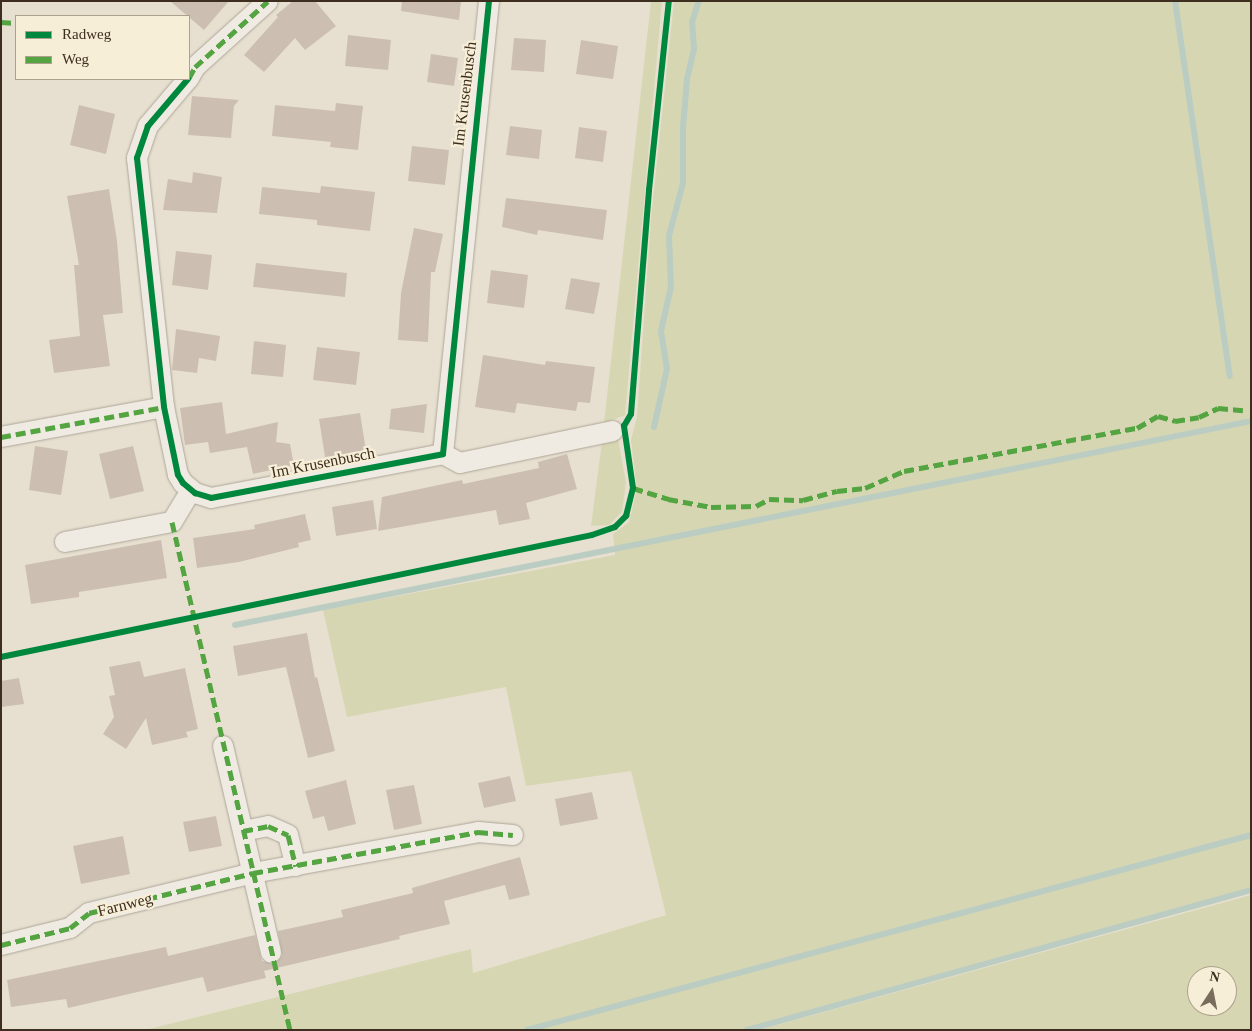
<!DOCTYPE html>
<style>
body{margin:0}
#map{position:relative;width:1252px;height:1031px;overflow:hidden;background:#e7e0d0;font-family:Georgia,serif}
div>[style]{position:absolute}
[style*='--x']{left:calc(var(--x)*1px);top:calc(var(--y)*1px);width:calc(var(--w)*1px);rotate:calc(var(--a)*1deg)}
.green>*{inset:0;background:#d6d7b2}
.stream>*{height:6px;margin:-3px;padding:0 3px;transform-origin:3px;border-radius:3px;background:#bbccc2}
.building>*{inset:0;background:#ccbfb1}
.roads{filter:drop-shadow(0 0 1px #ada598) drop-shadow(0 0 1px #ada598)}
.minor>*{height:20px;margin:-10px;padding:0 10px;transform-origin:10px;border-radius:10px;background:#efebe2}
.quiet>*{height:5px;margin-top:-2.5px;transform-origin:0;background:repeating-linear-gradient(90deg,#54a441 0 10px,transparent 0 15px)}
.cycleway>*{height:6px;margin:-3px;padding:0 3px;transform-origin:3px;border-radius:3px;background:#00873e}
span{translate:-50% -50%;white-space:nowrap;text-align:center;line-height:1.15;-webkit-text-stroke:4.5px #f7eed7;paint-order:stroke}
.street-label{font-size:16px;color:#3d2e1f}
.frame{position:absolute;inset:0;border:2px solid #3d2e1f;pointer-events:none}
.legend{position:absolute;left:15px;top:15px;width:175px;height:65px;box-sizing:border-box;background:#f7eed7;border:1px solid #ada18d;margin:0;padding:6px 9px;list-style:none;font-size:15px;color:#3d2e1f}
.legend li{display:flex;align-items:center;gap:10px;height:25px}
.legend b{width:25px;border:1px solid #ada18d}
.north{position:absolute;left:1187px;top:966px;width:50px;height:50px;box-sizing:border-box;background:#f7eed7;border:1px solid #ada18d;border-radius:50%;rotate:11deg;font-size:14px;font-weight:700;line-height:20px;text-align:center;color:#3d2e1f}
.north::after{content:'';display:block;margin:auto;width:18px;height:22px;background:#786c5d;clip-path:polygon(50% 0,100% 100%,50% 72%,0 100%)}
</style>
<div id="map">
<div class="green">
<i style="clip-path:polygon(651px 1px,662px 1px,625px 415px,604px 423px)"></i>
<i style="clip-path:polygon(674px 1px,1251px 1px,1251px 888px,745px 1030px,145px 1030px,471px 949px,473px 973px,666px 915px,631px 771px,526px 786px,506px 687px,347px 717px,323px 610px,615px 555px,613px 534px,629px 522px,637px 489px,631px 440px,637px 417px,651px 218px)"></i>
<i style="clip-path:polygon(618px 438px,626px 483px,622px 512px,609px 525px,591px 526px,602px 441px)"></i>
<i style="clip-path:polygon(evenodd,1251px 895px,1251px 1030px,759px 1030px,864px 1001px,1251px 895px,1197px 976px,1227px 976px,1227px 1006px,1197px 1006px,1197px 976px)"></i>
</div>
<div class="stream">
<i style="--x:1175;--y:1;--w:379;--a:81.7"></i>
<i style="--x:654;--y:427;--w:59;--a:-77.4"></i>
<i style="--x:667;--y:369;--w:38;--a:-99"></i>
<i style="--x:661;--y:331;--w:45;--a:-77.2"></i>
<i style="--x:671;--y:287;--w:51;--a:-92.2"></i>
<i style="--x:669;--y:236;--w:55;--a:-75.2"></i>
<i style="--x:683;--y:183;--w:56;--a:-90"></i>
<i style="--x:683;--y:127;--w:48;--a:-85.2"></i>
<i style="--x:687;--y:79;--w:31;--a:-77"></i>
<i style="--x:694;--y:49;--w:27;--a:-94"></i>
<i style="--x:692;--y:22;--w:22;--a:-72"></i>
<i style="--x:235;--y:625;--w:1036;--a:-11.35"></i>
<i style="--x:527;--y:1030;--w:750;--a:-15.07"></i>
<i style="--x:747;--y:1030;--w:523;--a:-15.52"></i>
</div>
<div class="building">
<i style="clip-path:polygon(170px 1px,229px 1px,204px 30px)"></i>
<i style="clip-path:polygon(293px 1px,315px 1px,336px 26px,305px 50px,295px 38px,264px 72px,244px 55px,278px 17px,276px 15px)"></i>
<i style="clip-path:polygon(402px 1px,461px 1px,459px 20px,401px 11px)"></i>
<i style="clip-path:polygon(348px 35px,391px 40px,388px 70px,345px 66px)"></i>
<i style="clip-path:polygon(514px 38px,546px 40px,544px 72px,511px 70px)"></i>
<i style="clip-path:polygon(581px 40px,618px 46px,613px 79px,576px 74px)"></i>
<i style="clip-path:polygon(431px 54px,458px 58px,454px 86px,427px 82px)"></i>
<i style="clip-path:polygon(192px 96px,239px 100px,234px 106px,231px 138px,188px 135px)"></i>
<i style="clip-path:polygon(336px 103px,363px 106px,358px 150px,330px 147px,331px 142px,272px 136px,275px 105px,335px 111px)"></i>
<i style="clip-path:polygon(79px 105px,115px 114px,106px 154px,70px 145px)"></i>
<i style="clip-path:polygon(510px 126px,542px 130px,539px 159px,506px 155px)"></i>
<i style="clip-path:polygon(579px 127px,607px 131px,603px 162px,575px 158px)"></i>
<i style="clip-path:polygon(412px 146px,449px 150px,445px 185px,408px 181px)"></i>
<i style="clip-path:polygon(193px 172px,222px 177px,217px 213px,163px 210px,168px 179px,192px 183px)"></i>
<i style="clip-path:polygon(321px 186px,375px 192px,370px 231px,317px 225px,317px 220px,259px 214px,262px 187px,320px 193px)"></i>
<i style="clip-path:polygon(109px 189px,117px 241px,123px 313px,103px 315px,110px 366px,54px 373px,49px 340px,80px 336px,74px 265px,79px 265px,67px 196px)"></i>
<i style="clip-path:polygon(506px 198px,607px 210px,603px 240px,538px 230px,537px 235px,502px 227px)"></i>
<i style="clip-path:polygon(414px 228px,443px 234px,435px 272px,431px 272px,428px 342px,398px 340px,401px 293px)"></i>
<i style="clip-path:polygon(176px 251px,212px 255px,208px 290px,172px 285px)"></i>
<i style="clip-path:polygon(256px 263px,347px 273px,345px 297px,253px 287px)"></i>
<i style="clip-path:polygon(491px 270px,528px 275px,524px 308px,487px 303px)"></i>
<i style="clip-path:polygon(571px 278px,600px 283px,594px 314px,565px 309px)"></i>
<i style="clip-path:polygon(176px 329px,220px 336px,216px 361px,199px 358px,197px 373px,172px 370px)"></i>
<i style="clip-path:polygon(254px 341px,286px 345px,283px 377px,251px 374px)"></i>
<i style="clip-path:polygon(317px 347px,360px 352px,356px 385px,313px 380px)"></i>
<i style="clip-path:polygon(483px 355px,545px 365px,546px 361px,595px 367px,590px 403px,578px 402px,576px 411px,517px 403px,515px 413px,475px 407px)"></i>
<i style="clip-path:polygon(222px 402px,226px 434px,278px 422px,276px 442px,290px 444px,294px 465px,253px 474px,247px 447px,210px 453px,208px 442px,185px 445px,180px 408px)"></i>
<i style="clip-path:polygon(427px 404px,424px 433px,389px 429px,391px 409px)"></i>
<i style="clip-path:polygon(360px 413px,366px 451px,325px 457px,319px 419px)"></i>
<i style="clip-path:polygon(35px 446px,68px 451px,61px 495px,29px 490px)"></i>
<i style="clip-path:polygon(133px 446px,144px 491px,110px 499px,99px 454px)"></i>
<i style="clip-path:polygon(567px 454px,577px 489px,526px 503px,530px 519px,499px 525px,496px 510px,378px 531px,382px 497px,462px 480px,463px 484px,539px 468px,538px 462px)"></i>
<i style="clip-path:polygon(373px 500px,377px 529px,336px 536px,332px 507px)"></i>
<i style="clip-path:polygon(305px 514px,311px 540px,298px 543px,299px 547px,239px 562px,197px 568px,193px 538px,255px 529px,254px 525px)"></i>
<i style="clip-path:polygon(161px 540px,167px 578px,79px 592px,79px 597px,31px 604px,25px 565px)"></i>
<i style="clip-path:polygon(307px 633px,315px 678px,317px 677px,335px 751px,308px 758px,286px 667px,238px 676px,233px 646px)"></i>
<i style="clip-path:polygon(140px 661px,144px 677px,185px 668px,198px 729px,186px 732px,188px 737px,152px 745px,146px 718px,126px 749px,103px 734px,114px 717px,109px 696px,115px 695px,109px 667px)"></i>
<i style="clip-path:polygon(19px 678px,24px 704px,1px 707px,1px 681px)"></i>
<i style="clip-path:polygon(510px 776px,516px 801px,484px 808px,478px 783px)"></i>
<i style="clip-path:polygon(346px 780px,356px 824px,328px 831px,324px 816px,313px 819px,305px 791px)"></i>
<i style="clip-path:polygon(414px 785px,422px 824px,394px 830px,386px 790px)"></i>
<i style="clip-path:polygon(592px 792px,598px 819px,560px 826px,555px 799px)"></i>
<i style="clip-path:polygon(216px 816px,222px 846px,189px 852px,183px 822px)"></i>
<i style="clip-path:polygon(123px 836px,130px 874px,81px 884px,73px 846px)"></i>
<i style="clip-path:polygon(520px 857px,530px 895px,509px 900px,505px 885px,444px 901px,450px 924px,399px 936px,400px 939px,264px 971px,266px 978px,207px 992px,203px 977px,68px 1008px,66px 999px,11px 1007px,7px 980px,166px 947px,168px 956px,255px 935px,262px 961px,274px 964px,282px 956px,278px 931px,343px 917px,341px 910px,413px 893px,412px 888px)"></i>
</div>
<div class="roads">
<div class="minor">
<i style="--x:189;--y:78;--w:13;--a:-61"></i>
<i style="--x:195;--y:67;--w:98;--a:-42.1"></i>
<i style="--x:188;--y:79;--w:62;--a:130.4"></i>
<i style="--x:148;--y:126;--w:34;--a:109"></i>
<i style="--x:137;--y:158;--w:250;--a:83.8"></i>
<i style="--x:164;--y:407;--w:69;--a:78.4"></i>
<i style="--x:178;--y:475;--w:9;--a:58"></i>
<i style="--x:183;--y:483;--w:16;--a:40"></i>
<i style="--x:195;--y:493;--w:17;--a:17"></i>
<i style="--x:211;--y:498;--w:236;--a:-10.7"></i>
<i style="--x:443;--y:454;--w:19;--a:28"></i>
<i style="--x:460;--y:463;--w:156;--a:-11.8"></i>
<i style="--x:1;--y:437;--w:166;--a:-10.4"></i>
<i style="--x:443;--y:454;--w:455;--a:-84.2"></i>
<i style="--x:65;--y:542;--w:109;--a:-10.6"></i>
<i style="--x:172;--y:522;--w:37;--a:-59"></i>
<i style="--x:223;--y:746;--w:212;--a:76.9"></i>
<i style="--x:243;--y:831;--w:25;--a:-11"></i>
<i style="--x:268;--y:826;--w:22;--a:24"></i>
<i style="--x:288;--y:835;--w:32;--a:76"></i>
<i style="--x:1;--y:945;--w:71;--a:-13.8"></i>
<i style="--x:70;--y:928;--w:24;--a:-38"></i>
<i style="--x:89;--y:913;--w:169;--a:-13.7"></i>
<i style="--x:253;--y:873;--w:229;--a:-10.3"></i>
<i style="--x:478;--y:832;--w:35;--a:5"></i>
</div>
</div>
<div class="quiet">
<i style="--x:1;--y:22;--w:15;--a:4"></i>
<i style="--x:189;--y:78;--w:13;--a:-61"></i>
<i style="--x:195;--y:67;--w:98;--a:-42.1"></i>
<i style="--x:1;--y:437;--w:166;--a:-10.4"></i>
<i style="--x:633;--y:488;--w:37;--a:17"></i>
<i style="--x:668;--y:499;--w:44;--a:10.5"></i>
<i style="--x:711;--y:507;--w:45;--a:-1.3"></i>
<i style="--x:756;--y:506;--w:15;--a:-28"></i>
<i style="--x:769;--y:499;--w:34;--a:2"></i>
<i style="--x:803;--y:500;--w:35;--a:-15"></i>
<i style="--x:837;--y:491;--w:28;--a:-6"></i>
<i style="--x:865;--y:488;--w:43;--a:-23.6"></i>
<i style="--x:904;--y:471;--w:237;--a:-10.5"></i>
<i style="--x:1137;--y:428;--w:24;--a:-30"></i>
<i style="--x:1158;--y:416;--w:18;--a:16"></i>
<i style="--x:1175;--y:421;--w:24;--a:-9"></i>
<i style="--x:1199;--y:417;--w:21;--a:-25"></i>
<i style="--x:1218;--y:408;--w:25;--a:5"></i>
<i style="--x:172;--y:522;--w:522;--a:76.92"></i>
<i style="--x:243;--y:831;--w:25;--a:-11"></i>
<i style="--x:268;--y:826;--w:22;--a:24"></i>
<i style="--x:288;--y:835;--w:32;--a:76"></i>
<i style="--x:1;--y:945;--w:71;--a:-13.8"></i>
<i style="--x:70;--y:928;--w:24;--a:-38"></i>
<i style="--x:89;--y:913;--w:169;--a:-13.7"></i>
<i style="--x:253;--y:873;--w:229;--a:-10.3"></i>
<i style="--x:478;--y:832;--w:35;--a:5"></i>
</div>
<div class="cycleway">
<i style="--x:188;--y:79;--w:62;--a:130.4"></i>
<i style="--x:148;--y:126;--w:34;--a:109"></i>
<i style="--x:137;--y:158;--w:250;--a:83.8"></i>
<i style="--x:164;--y:407;--w:69;--a:78.4"></i>
<i style="--x:178;--y:475;--w:9;--a:58"></i>
<i style="--x:183;--y:483;--w:16;--a:40"></i>
<i style="--x:195;--y:493;--w:17;--a:17"></i>
<i style="--x:211;--y:498;--w:236;--a:-10.7"></i>
<i style="--x:443;--y:454;--w:455;--a:-84.2"></i>
<i style="--x:1;--y:657;--w:603;--a:-11.66"></i>
<i style="--x:592;--y:535;--w:24;--a:-19"></i>
<i style="--x:615;--y:527;--w:16;--a:-45"></i>
<i style="--x:626;--y:516;--w:29;--a:-76"></i>
<i style="--x:633;--y:488;--w:63;--a:-98.3"></i>
<i style="--x:624;--y:426;--w:14;--a:-60"></i>
<i style="--x:631;--y:414;--w:225;--a:-85.4"></i>
<i style="--x:649;--y:190;--w:190;--a:-84"></i>
</div>
<div class="street-label">
<span style="left:465px;top:94px;rotate:-83deg">Im Krusenbusch</span>
<span style="left:323px;top:463px;rotate:-11deg">Im Krusenbusch</span>
<span style="left:125px;top:905px;rotate:-14deg">Farnweg</span>
</div>
<div class="frame"></div>
<ul class="legend">
<li><b style="height:6px;background:#00873e"></b>Radweg</li>
<li><b style="height:6px;background:#54a441"></b>Weg</li>
</ul>
<div class="north">N</div>
</div>
